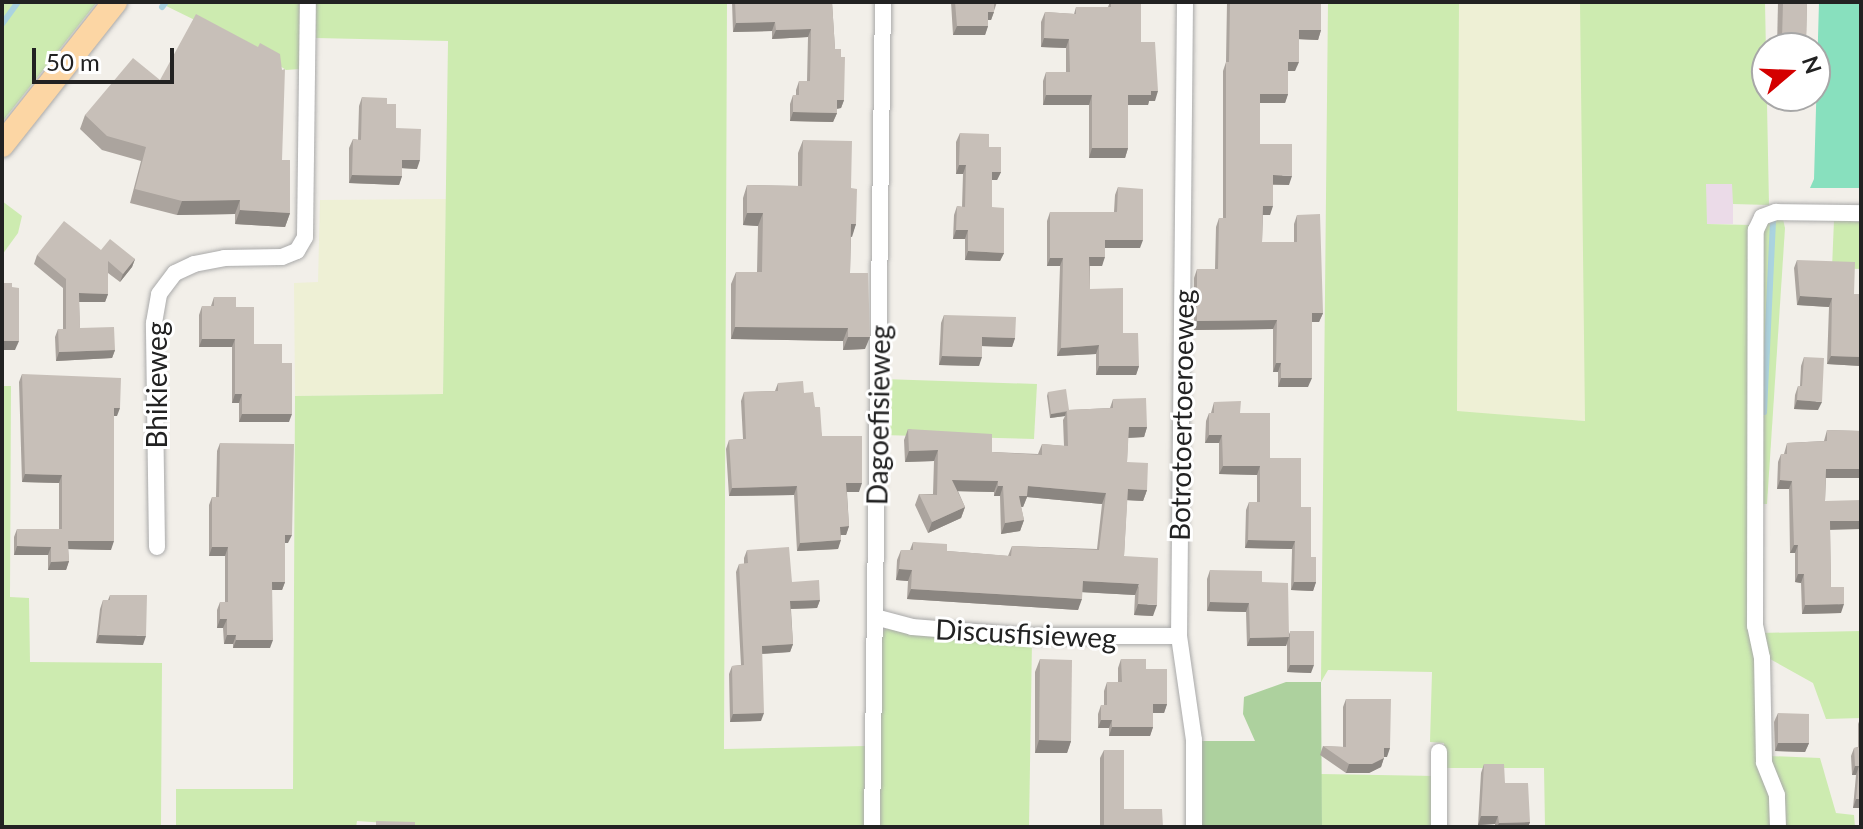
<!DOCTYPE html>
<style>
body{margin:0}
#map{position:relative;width:1863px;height:829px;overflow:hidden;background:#f2efe9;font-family:Lato,sans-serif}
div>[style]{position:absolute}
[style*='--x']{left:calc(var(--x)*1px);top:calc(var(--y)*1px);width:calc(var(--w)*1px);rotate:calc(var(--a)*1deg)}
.industrial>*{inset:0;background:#ebdbe8}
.farmland>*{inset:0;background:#eef0d5}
.grass>*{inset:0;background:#cdebb0}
.forest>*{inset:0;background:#add19e}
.pitch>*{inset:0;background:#88e0be}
.stream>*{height:6px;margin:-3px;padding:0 3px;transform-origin:3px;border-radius:3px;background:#aad3df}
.roads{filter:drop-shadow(0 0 2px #a9a9a9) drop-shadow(0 0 2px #a9a9a9)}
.street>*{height:16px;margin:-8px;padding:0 8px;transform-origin:8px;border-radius:8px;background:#fff}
.primary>*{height:24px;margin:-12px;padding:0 12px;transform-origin:12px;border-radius:12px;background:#fcd6a4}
.wall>*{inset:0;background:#aba49e}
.shaded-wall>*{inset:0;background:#8b8681}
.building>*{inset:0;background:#c7bfb8}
span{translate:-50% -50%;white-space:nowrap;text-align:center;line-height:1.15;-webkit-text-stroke:6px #fff;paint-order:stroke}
.street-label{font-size:28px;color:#222}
.frame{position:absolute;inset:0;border:4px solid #222;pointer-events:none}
.north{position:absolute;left:1751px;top:32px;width:80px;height:80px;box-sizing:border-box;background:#fff;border:2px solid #a7a7a7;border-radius:50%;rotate:71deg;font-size:22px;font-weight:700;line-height:32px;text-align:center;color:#222}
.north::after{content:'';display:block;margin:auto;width:28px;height:36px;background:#d40000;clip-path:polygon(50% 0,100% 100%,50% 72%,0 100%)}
.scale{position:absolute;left:32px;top:48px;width:142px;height:36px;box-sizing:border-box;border:4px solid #222;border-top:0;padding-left:10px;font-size:24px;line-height:28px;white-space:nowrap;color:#222;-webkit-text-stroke:6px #fff;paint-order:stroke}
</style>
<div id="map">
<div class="industrial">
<i style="clip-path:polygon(1706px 184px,1733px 184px,1733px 224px,1706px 224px)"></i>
</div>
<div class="farmland">
<i style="clip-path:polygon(1459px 2px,1587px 2px,1586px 421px,1457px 412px)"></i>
<i style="clip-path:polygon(446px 199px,443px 394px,295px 396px,294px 283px,318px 282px,320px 200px)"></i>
</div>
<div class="grass">
<i style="clip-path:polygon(2px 2px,97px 2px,2px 122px)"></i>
<i style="clip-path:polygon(158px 2px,302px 2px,300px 69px,286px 70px,258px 51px)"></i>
<i style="clip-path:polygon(316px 2px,727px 2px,724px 749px,865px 746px,864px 827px,445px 827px,357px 821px,356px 827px,176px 827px,176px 789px,293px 789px,295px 396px,443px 394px,448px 41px,316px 38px)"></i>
<i style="clip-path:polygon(1328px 2px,1459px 2px,1457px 411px,1585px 421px,1580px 2px,1765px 2px,1769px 205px,1733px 204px,1732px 184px,1706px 184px,1707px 224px,1751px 225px,1757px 657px,1773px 827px,1545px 827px,1544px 768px,1445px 768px,1444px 743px,1430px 742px,1432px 672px,1328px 670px,1321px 682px)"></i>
<i style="clip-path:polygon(2px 201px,22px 216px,18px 233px,2px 255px)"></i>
<i style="clip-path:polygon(1771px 218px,1783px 219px,1785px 228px,1767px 504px,1758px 504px,1761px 230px)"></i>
<i style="clip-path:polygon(1834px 220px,1861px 222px,1861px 269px,1832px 268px)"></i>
<i style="clip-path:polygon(883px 379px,1037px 384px,1034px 439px,881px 435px)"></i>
<i style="clip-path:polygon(2px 386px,11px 386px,10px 597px,29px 598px,30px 662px,162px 663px,161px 827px,2px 827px)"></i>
<i style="clip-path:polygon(893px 625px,1032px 640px,1029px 827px,878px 827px,880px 638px,884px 630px)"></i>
<i style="clip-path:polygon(1861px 631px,1861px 718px,1826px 719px,1813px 683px,1770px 659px,1760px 633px)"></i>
<i style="clip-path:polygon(1769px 756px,1820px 758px,1836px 813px,1854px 815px,1855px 827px,1783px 827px)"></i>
<i style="clip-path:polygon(1321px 774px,1435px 776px,1435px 827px,1322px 827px)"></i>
</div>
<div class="forest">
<i style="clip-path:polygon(1286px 682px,1321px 682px,1322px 827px,1201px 827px,1200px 741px,1255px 741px,1243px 714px,1244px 697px)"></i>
</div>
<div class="pitch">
<i style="clip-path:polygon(1819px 2px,1861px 2px,1861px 188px,1810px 188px,1814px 179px)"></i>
</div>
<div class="stream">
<i style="--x:162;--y:7;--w:6;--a:-51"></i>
<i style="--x:2;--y:24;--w:27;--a:-54"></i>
<i style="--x:1764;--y:412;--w:191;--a:-87.3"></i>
</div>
<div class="roads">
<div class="street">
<i style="--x:1185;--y:2;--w:634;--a:90.54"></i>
<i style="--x:1179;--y:636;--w:105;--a:81.8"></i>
<i style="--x:1194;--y:740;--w:87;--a:90"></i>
<i style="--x:157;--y:547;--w:224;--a:-90.8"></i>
<i style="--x:154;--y:323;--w:29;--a:-80"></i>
<i style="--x:159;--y:294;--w:26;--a:-53"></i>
<i style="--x:175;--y:273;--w:21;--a:-25"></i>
<i style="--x:194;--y:264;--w:31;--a:-11"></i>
<i style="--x:224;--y:258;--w:58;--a:-1"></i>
<i style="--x:282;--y:257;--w:16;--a:-22"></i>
<i style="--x:297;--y:251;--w:16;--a:-60"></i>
<i style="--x:305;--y:237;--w:235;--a:-89.3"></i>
<i style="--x:875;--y:617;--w:38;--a:15"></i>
<i style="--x:912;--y:627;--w:114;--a:4.5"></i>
<i style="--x:1026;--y:636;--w:153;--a:0"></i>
<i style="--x:872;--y:827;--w:825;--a:-89.24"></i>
<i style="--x:1439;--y:827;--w:75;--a:-90"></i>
<i style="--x:1778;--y:827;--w:32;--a:-92"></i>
<i style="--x:1777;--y:795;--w:35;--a:-112"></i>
<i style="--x:1764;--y:762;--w:104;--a:-91.1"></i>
<i style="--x:1762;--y:658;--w:33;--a:-102"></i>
<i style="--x:1755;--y:626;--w:396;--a:-89.9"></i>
<i style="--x:1756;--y:230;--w:14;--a:-65"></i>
<i style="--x:1762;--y:217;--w:15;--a:-20"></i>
<i style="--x:1776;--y:212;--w:85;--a:0.7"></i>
</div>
<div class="primary">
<i style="--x:2;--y:145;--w:182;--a:-51.7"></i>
</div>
</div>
<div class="wall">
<i style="clip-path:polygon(732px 2px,832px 2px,835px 49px,844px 100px,841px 108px,837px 109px,837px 113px,833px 122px,790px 121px,790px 104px,793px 95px,796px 95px,796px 90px,799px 81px,807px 81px,808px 37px,772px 39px,772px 31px,733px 32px)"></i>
<i style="clip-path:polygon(951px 2px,997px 2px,991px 20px,988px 20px,988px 26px,985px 35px,953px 35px)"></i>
<i style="clip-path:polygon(1110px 2px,1141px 2px,1141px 42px,1155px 101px,1149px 101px,1148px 105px,1128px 105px,1128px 148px,1125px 158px,1089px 158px,1089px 105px,1043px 105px,1043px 81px,1046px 72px,1066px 72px,1066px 48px,1041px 47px,1041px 22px,1045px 12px,1074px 14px,1076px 7px,1108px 7px)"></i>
<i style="clip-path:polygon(1227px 2px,1321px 2px,1321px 30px,1318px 40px,1299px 39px,1295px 71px,1288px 71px,1288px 94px,1285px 103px,1260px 103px,1260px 144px,1289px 185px,1273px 185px,1270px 215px,1263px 215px,1262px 242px,1294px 242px,1294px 224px,1297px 215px,1323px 313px,1319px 322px,1312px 322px,1308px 387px,1278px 387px,1278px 372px,1273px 372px,1273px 329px,1194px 330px,1194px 278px,1197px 269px,1215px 269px,1216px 227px,1219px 218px,1223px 218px,1223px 71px,1226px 62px)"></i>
<i style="clip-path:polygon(1778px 2px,1807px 2px,1806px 41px,1804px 48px,1777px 48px)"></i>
<i style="clip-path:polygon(160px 80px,282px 160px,290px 213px,285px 227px,235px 224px,235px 214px,177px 215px,130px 203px,141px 161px,102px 150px,80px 129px,85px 115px)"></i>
<i style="clip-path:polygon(362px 97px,387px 104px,396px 128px,417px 169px,402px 168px,402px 176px,399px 185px,349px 183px,349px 148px,353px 139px,358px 140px,359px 106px)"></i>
<i style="clip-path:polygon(960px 133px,989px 147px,1001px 172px,997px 180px,992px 180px,992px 207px,1004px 253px,1000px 261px,965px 260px,965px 239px,953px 239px,954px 215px,957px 206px,962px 207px,963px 174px,956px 174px,956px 142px)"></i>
<i style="clip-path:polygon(803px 140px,851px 188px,856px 224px,851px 237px,850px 273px,865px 349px,843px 350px,843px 341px,731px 339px,731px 284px,736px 272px,757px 272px,758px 226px,743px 225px,743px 198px,747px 185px,798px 186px,798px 153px)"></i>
<i style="clip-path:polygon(1118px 187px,1140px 248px,1105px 248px,1102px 266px,1090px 266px,1090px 289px,1123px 333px,1139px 366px,1136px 375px,1096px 375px,1096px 354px,1057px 356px,1060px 266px,1047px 266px,1047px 221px,1050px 212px,1114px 212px,1115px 195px)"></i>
<i style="clip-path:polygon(101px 250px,135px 259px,132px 267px,120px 282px,108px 273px,108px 294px,105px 302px,79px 302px,80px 328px,115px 350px,112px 358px,56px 361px,55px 337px,58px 329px,63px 329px,63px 288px,34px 264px,37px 255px)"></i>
<i style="clip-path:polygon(1797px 260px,1854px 294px,1861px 294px,1861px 366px,1827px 364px,1829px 307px,1797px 305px,1794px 268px)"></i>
<i style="clip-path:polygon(214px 297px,236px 307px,254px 344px,282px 363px,289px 422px,239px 422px,239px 403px,232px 403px,232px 347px,199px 347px,199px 315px,202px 306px,211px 306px)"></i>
<i style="clip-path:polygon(944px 315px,1015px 338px,1012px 347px,982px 346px,979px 366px,939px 365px,941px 323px)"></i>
<i style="clip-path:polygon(1804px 357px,1818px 410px,1794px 409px,1795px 395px,1798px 386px,1800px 386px,1801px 366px)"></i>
<i style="clip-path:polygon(22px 374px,117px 416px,114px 416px,111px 550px,68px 549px,69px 561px,66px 570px,48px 570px,48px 555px,14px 555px,14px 537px,17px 529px,59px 529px,59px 483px,22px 482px,19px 382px)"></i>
<i style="clip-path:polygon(778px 383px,804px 393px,815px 407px,822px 436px,859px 492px,847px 492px,849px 526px,846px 535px,841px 535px,838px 549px,797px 551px,794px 495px,729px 496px,726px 449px,729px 440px,743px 439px,741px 401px,744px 392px,775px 391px)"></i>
<i style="clip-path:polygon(1048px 392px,1069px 410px,1110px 408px,1113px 399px,1147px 427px,1144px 437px,1128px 438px,1127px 462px,1147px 490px,1143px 501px,1127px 500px,1124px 556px,1153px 616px,1134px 615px,1135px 595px,1082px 592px,1078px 610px,907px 599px,908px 581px,896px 580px,897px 560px,901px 550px,910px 550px,913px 542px,947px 551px,1008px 556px,1012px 546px,1097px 549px,1102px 504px,1027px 497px,1023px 507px,1021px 507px,1024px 520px,1020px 531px,1001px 534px,1000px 496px,994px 496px,994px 492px,958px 491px,965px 507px,961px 518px,928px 533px,915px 505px,919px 494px,933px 494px,934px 461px,905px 462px,904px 440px,908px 429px,992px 452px,1038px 454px,1042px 444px,1064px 446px,1063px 420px,1065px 416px,1050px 418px,1047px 396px)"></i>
<i style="clip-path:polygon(1214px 402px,1240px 413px,1301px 507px,1316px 582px,1313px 591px,1291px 590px,1292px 549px,1245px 548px,1246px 510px,1249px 502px,1257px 502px,1257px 475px,1219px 474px,1219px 443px,1205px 443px,1206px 421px,1209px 413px,1211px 413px)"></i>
<i style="clip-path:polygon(1827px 430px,1861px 431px,1861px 478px,1826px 478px,1825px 501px,1830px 530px,1831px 587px,1841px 613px,1802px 614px,1801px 583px,1795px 582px,1795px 553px,1790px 553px,1789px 489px,1777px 489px,1778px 462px,1781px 454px,1784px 454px,1787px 443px,1824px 441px)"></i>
<i style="clip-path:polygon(220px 443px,288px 543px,285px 543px,285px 582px,282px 590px,272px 590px,270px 648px,233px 648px,233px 644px,224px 644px,223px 628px,217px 628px,217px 610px,220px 602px,225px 602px,225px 556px,209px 556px,209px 505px,212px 497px,216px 497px,217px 451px)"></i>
<i style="clip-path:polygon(747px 550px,792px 582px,820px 600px,817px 608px,791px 609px,793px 644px,790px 652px,762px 654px,761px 721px,730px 722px,729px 674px,732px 666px,741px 665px,736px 572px,739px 564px,744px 564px,744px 558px)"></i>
<i style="clip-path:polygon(1210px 570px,1262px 582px,1311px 673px,1287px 672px,1287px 643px,1286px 646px,1247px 646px,1246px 612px,1207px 611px,1207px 579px)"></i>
<i style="clip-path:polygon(110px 595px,143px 645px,96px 643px,100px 609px,103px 600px,108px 600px)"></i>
<i style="clip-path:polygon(1040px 659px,1071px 741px,1067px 753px,1035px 753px,1035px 672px)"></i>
<i style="clip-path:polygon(1121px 659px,1146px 669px,1167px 704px,1164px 713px,1153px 713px,1153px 727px,1150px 736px,1109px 736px,1109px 728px,1098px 728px,1098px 714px,1101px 705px,1104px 705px,1104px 691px,1107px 682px,1118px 682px,1118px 668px)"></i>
<i style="clip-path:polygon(1346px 699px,1387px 757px,1384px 757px,1381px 767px,1369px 773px,1346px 773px,1320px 755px,1323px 746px,1343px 747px,1343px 707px)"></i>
<i style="clip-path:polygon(1778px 713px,1809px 743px,1805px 752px,1775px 751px,1774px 722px)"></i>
<i style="clip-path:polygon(1861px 716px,1861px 808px,1853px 808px,1856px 775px,1852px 775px,1851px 756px,1854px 748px,1858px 747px,1858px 724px)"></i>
<i style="clip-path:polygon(1104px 750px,1124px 809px,1163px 827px,1100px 827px,1100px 758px)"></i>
<i style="clip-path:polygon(1484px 764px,1505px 783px,1530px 822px,1528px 827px,1495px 827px,1495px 824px,1478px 825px,1481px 773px)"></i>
</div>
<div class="shaded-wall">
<i style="clip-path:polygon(988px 12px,994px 12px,991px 20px,985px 20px)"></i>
<i style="clip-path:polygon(775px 22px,772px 31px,733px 32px,736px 23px)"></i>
<i style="clip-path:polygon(957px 26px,988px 26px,985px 35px,953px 35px)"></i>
<i style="clip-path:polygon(811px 29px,808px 37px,772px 39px,776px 30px)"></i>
<i style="clip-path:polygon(1299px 30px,1321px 30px,1318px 40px,1295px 39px)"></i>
<i style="clip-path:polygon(1044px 38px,1069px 39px,1066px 48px,1041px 47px)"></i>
<i style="clip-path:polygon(1782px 40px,1806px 41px,1804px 48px,1779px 48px)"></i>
<i style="clip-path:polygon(1288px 62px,1299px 62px,1295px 71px,1284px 71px)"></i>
<i style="clip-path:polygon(1151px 91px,1158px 91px,1155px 101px,1149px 101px,1148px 105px,1125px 105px,1128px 95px)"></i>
<i style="clip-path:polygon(1260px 94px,1288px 94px,1285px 103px,1257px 103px)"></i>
<i style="clip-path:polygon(1046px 95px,1092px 95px,1089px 105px,1043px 105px)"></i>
<i style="clip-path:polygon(837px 100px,844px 100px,841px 108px,834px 109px)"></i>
<i style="clip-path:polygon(793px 112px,837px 113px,833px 122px,790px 121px)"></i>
<i style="clip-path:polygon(1092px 148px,1128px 148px,1125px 158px,1089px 158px)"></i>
<i style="clip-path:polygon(402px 160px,420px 160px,417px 169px,399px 168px)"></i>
<i style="clip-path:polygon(959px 165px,966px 165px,963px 174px,956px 174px)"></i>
<i style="clip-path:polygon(992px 172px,1001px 172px,997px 180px,989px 180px)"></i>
<i style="clip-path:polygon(352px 175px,402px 176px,399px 185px,349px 183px)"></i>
<i style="clip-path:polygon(1273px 175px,1292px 176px,1289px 185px,1270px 184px)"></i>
<i style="clip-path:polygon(240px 200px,235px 214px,177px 215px,182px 201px)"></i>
<i style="clip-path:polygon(1263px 206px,1273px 206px,1270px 215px,1259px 215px)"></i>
<i style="clip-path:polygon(240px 210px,290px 213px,285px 227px,235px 224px)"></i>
<i style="clip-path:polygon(747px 213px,763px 213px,758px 226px,743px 225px)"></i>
<i style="clip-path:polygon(851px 224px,856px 224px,852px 237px,847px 236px)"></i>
<i style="clip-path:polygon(956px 230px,968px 230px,965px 239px,953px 239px)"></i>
<i style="clip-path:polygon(1105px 240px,1143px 240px,1140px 248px,1102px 248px)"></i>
<i style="clip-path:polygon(968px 251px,1004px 253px,1000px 261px,965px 260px)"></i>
<i style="clip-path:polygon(1089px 257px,1105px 257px,1102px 266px,1086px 266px)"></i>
<i style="clip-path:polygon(1050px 258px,1063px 258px,1060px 266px,1047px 266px)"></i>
<i style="clip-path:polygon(135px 259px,132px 267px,120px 282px,123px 274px)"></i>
<i style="clip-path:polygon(79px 293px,108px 294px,105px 302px,76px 302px)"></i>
<i style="clip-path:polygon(1800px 296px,1832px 298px,1829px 307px,1797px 305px)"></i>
<i style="clip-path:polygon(1312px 313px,1323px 313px,1319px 322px,1309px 322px)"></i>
<i style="clip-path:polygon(1277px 320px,1273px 329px,1194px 330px,1197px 321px)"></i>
<i style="clip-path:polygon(735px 327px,848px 328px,843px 341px,731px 339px)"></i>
<i style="clip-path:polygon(848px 337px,870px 337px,865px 349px,843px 350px)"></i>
<i style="clip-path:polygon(982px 337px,1015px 338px,1012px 347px,979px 346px)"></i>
<i style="clip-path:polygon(202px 339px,235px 339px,232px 347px,199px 347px)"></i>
<i style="clip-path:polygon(2px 341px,19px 341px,15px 350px,2px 350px)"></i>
<i style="clip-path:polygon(1099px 345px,1096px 354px,1057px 356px,1061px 348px)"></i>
<i style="clip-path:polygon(115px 350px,112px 358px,56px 361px,59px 352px)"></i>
<i style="clip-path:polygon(942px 356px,982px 357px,979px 366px,939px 365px)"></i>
<i style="clip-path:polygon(1831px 356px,1861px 357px,1861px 366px,1827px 364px)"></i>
<i style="clip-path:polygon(1276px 363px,1281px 363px,1278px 372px,1273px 372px)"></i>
<i style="clip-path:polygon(1099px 366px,1139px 366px,1136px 375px,1096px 375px)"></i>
<i style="clip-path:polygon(1281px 378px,1312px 378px,1308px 387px,1278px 387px)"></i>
<i style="clip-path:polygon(235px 394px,242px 394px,239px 403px,232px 403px)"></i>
<i style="clip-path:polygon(1797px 400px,1822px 402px,1818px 410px,1794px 409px)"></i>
<i style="clip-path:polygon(114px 408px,120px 408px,117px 416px,110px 416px)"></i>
<i style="clip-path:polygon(1066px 412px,1065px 416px,1050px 418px,1051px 414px)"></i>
<i style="clip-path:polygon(242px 414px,292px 414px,289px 422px,239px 422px)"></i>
<i style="clip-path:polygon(1129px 427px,1147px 427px,1144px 437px,1125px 438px)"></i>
<i style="clip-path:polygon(1209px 435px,1222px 435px,1219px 443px,1205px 443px)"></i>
<i style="clip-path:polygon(938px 450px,934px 461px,905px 462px,909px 451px)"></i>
<i style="clip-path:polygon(1223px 466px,1260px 466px,1257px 475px,1219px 474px)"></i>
<i style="clip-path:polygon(1826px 469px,1861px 469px,1861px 478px,1823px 478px)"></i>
<i style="clip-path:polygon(25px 474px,62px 475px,59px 483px,22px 482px)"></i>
<i style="clip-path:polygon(952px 480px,998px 481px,994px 492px,948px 491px)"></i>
<i style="clip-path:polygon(1780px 480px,1792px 481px,1789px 489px,1777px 489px)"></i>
<i style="clip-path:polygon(846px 483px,862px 483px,859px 492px,843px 492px)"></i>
<i style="clip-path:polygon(797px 486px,794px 495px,729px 496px,732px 488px)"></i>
<i style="clip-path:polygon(998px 486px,1003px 486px,1000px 496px,994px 496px)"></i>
<i style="clip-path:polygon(1028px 486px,1106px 493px,1102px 504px,1027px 497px,1023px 507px,1015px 506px,1019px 496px)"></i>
<i style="clip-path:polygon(1128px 489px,1147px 490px,1143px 501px,1124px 500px)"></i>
<i style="clip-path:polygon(965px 507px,961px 518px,928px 533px,932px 522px)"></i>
<i style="clip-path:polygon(1024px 520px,1020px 531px,1001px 534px,1005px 523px)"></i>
<i style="clip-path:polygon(1830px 521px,1861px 521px,1861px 529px,1827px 530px)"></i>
<i style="clip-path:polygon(849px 526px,846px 535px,837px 535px,840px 527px)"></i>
<i style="clip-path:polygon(285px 535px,292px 535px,288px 543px,282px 543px)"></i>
<i style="clip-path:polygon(841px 540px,838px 549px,797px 551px,800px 543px)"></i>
<i style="clip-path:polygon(1248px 540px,1295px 541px,1292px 549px,1245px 548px)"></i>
<i style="clip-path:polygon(68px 541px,114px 541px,111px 550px,65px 549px)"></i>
<i style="clip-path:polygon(1794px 545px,1798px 545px,1795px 553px,1790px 553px)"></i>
<i style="clip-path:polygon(17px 546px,51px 547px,48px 555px,14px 555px)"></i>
<i style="clip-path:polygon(212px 547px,228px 547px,225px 556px,209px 556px)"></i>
<i style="clip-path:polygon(69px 561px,66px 570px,48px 570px,51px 562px)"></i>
<i style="clip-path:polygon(899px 569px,912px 570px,908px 581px,896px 580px)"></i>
<i style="clip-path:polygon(1798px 574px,1804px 574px,1801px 583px,1795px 582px)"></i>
<i style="clip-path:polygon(1083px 581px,1139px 584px,1135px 595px,1079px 592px)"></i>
<i style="clip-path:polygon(272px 582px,285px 582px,282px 590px,269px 590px)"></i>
<i style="clip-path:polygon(1294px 582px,1316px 582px,1313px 591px,1291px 590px)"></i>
<i style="clip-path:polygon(911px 589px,1082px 599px,1078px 610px,907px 599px)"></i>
<i style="clip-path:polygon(820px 600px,817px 608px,788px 609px,790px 601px)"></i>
<i style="clip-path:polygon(1210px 602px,1249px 603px,1246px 612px,1207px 611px)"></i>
<i style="clip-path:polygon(1138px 604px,1157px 605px,1153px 616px,1134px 615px)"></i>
<i style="clip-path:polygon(1844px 604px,1841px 613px,1802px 614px,1805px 605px)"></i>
<i style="clip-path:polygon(220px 619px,227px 619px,223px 628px,217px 628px)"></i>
<i style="clip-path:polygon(99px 635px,146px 636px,143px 645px,96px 643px)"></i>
<i style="clip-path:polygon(227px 635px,236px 635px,233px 644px,224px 644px)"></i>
<i style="clip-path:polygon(1289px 637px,1286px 646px,1247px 646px,1250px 638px)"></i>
<i style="clip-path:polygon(236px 640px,273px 640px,270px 648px,233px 648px)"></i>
<i style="clip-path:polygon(793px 644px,790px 652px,759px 654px,762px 646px)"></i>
<i style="clip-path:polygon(1290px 665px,1314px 665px,1311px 673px,1287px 672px)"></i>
<i style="clip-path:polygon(1153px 704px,1167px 704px,1164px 713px,1150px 713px)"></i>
<i style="clip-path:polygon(764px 713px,761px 721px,730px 722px,733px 714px)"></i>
<i style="clip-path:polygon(1101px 720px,1112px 720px,1109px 728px,1098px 728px)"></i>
<i style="clip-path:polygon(1112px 727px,1153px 727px,1150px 736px,1109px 736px)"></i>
<i style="clip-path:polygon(1039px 740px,1071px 741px,1067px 753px,1035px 753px)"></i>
<i style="clip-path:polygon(1778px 743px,1809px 743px,1805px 752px,1775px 751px)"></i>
<i style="clip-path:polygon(1384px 748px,1390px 748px,1387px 757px,1380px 757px)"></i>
<i style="clip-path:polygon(1384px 758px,1381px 767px,1369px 773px,1346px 773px,1349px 764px)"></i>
<i style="clip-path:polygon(1855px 766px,1859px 766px,1856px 775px,1852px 775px)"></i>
<i style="clip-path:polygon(1856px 799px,1861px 799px,1861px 808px,1853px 808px)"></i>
<i style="clip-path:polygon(1481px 816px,1498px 816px,1495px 824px,1478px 825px)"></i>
<i style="clip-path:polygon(1530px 822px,1528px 827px,1497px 827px,1499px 823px)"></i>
</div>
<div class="building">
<i style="clip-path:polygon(735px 2px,832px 2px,835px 49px,841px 49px,841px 57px,845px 57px,844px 100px,837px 100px,837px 113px,793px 112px,793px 95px,799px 95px,799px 81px,810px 81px,811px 29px,776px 30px,775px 22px,736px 23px)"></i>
<i style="clip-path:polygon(955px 2px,994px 2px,994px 12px,988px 12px,988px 26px,957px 26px)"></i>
<i style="clip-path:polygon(1111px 2px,1141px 2px,1141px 42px,1155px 42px,1158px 91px,1151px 91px,1151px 95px,1128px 95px,1128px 148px,1092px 148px,1092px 95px,1046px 95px,1046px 72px,1070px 72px,1069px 39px,1044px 38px,1045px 12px,1076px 14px,1076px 7px,1111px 7px)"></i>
<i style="clip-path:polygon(1230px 2px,1321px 2px,1321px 30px,1299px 30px,1299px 62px,1288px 62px,1288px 94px,1260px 94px,1260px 144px,1292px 144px,1292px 176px,1273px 175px,1273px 206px,1263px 206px,1262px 242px,1297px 242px,1297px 215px,1320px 214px,1323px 313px,1312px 313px,1312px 378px,1281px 378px,1281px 363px,1276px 363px,1277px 320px,1197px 321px,1197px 269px,1218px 269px,1219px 218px,1226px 218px,1226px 62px,1229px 62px)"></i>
<i style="clip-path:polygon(1783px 2px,1807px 2px,1806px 41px,1782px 40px)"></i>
<i style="clip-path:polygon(196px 14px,258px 47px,260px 43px,280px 54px,282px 70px,285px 69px,282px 160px,290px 160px,290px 213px,240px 210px,240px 200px,182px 201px,135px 189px,146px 147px,107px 136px,85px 115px,133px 58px,160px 80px)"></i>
<i style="clip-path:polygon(362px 97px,387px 98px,387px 104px,396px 104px,396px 128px,421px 129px,420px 160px,402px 160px,402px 176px,352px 175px,353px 139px,361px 140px)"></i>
<i style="clip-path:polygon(960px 133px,989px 134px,989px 147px,1001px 147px,1001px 172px,992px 172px,992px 207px,1004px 208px,1004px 253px,968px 251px,968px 230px,956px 230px,957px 206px,965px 207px,966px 165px,959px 165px)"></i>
<i style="clip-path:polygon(803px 140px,852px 141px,851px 188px,857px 189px,856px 224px,851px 224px,850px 273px,868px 273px,870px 337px,848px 337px,848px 328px,735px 327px,736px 272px,762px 272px,763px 213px,747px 213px,747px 185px,802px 186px)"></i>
<i style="clip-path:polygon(1118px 187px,1143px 189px,1143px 240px,1105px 240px,1105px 257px,1089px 257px,1090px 289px,1123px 288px,1123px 333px,1138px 333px,1139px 366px,1099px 366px,1099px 345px,1061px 348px,1063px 258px,1050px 258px,1050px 212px,1117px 212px)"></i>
<i style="clip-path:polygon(64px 221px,101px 250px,110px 239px,135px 259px,123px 274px,108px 261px,108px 294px,79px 293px,80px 328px,114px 327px,115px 350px,59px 352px,58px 329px,66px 329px,66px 279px,37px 255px)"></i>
<i style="clip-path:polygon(1797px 260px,1855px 262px,1854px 294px,1861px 294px,1861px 357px,1831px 356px,1832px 298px,1800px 296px)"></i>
<i style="clip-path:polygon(2px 283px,12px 283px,12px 287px,19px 288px,19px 341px,2px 341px)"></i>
<i style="clip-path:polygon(214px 297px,236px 297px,236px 307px,254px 307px,254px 344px,282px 344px,282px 363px,292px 363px,292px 414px,242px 414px,242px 394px,235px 394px,235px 339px,202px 339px,202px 306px,214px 306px)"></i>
<i style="clip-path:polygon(944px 315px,1016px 317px,1015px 338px,982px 337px,982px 357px,942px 356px)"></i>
<i style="clip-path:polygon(1804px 357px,1824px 358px,1822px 402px,1797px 400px,1798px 386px,1802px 386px)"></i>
<i style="clip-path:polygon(22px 374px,121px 378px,120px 408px,114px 408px,114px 541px,68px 541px,69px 561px,51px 562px,51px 547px,17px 546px,17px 529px,62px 529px,62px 475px,25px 474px)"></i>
<i style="clip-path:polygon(803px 381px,804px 393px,813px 392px,815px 407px,820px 407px,822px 436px,862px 436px,862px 483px,846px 483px,849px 526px,840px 527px,841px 540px,800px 543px,797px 486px,732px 488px,729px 440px,746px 439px,744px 392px,778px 391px,778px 383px)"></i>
<i style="clip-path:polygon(1066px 389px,1069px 410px,1067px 410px,1067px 411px,1051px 414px,1048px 392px)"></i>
<i style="clip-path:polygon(1146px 398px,1147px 427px,1129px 427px,1127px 462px,1148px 463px,1147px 490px,1128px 489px,1124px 556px,1158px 558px,1157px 605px,1138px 604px,1139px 584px,1083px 581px,1082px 599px,911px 589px,912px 570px,899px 569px,901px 550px,913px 550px,913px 542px,947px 544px,947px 551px,1011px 556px,1012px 546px,1099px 550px,1106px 493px,1028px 486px,1027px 496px,1019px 496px,1024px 520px,1005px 523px,1003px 486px,998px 486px,998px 481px,952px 480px,965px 507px,932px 522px,919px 494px,937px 495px,938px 450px,909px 451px,908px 429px,992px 434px,992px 452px,1042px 455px,1042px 444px,1068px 446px,1067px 410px,1113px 408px,1113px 399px)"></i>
<i style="clip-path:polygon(1241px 401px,1240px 413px,1270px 413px,1270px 458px,1301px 458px,1301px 507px,1311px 507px,1311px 557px,1316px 557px,1316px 582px,1294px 582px,1295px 541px,1248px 540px,1249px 502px,1260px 502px,1260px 466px,1223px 466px,1222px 435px,1209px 435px,1209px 413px,1214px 413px,1214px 402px)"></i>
<i style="clip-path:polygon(1827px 430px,1861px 431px,1861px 469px,1826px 469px,1825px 501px,1861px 500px,1861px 521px,1830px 521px,1831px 587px,1844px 587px,1844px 604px,1805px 605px,1804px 574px,1798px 574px,1798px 545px,1794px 545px,1792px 481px,1780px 480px,1781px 454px,1787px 454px,1787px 443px,1827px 441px)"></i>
<i style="clip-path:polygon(220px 443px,294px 444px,292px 535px,285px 535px,285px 582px,272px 582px,273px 640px,236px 640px,236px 635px,227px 635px,227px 619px,220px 619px,220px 602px,228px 602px,228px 547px,212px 547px,212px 497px,219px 497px)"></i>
<i style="clip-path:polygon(789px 547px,792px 582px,819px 580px,820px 600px,790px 601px,793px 644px,762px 646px,764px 713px,733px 714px,732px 666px,744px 665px,739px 564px,748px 563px,747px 550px)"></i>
<i style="clip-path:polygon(1210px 570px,1262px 571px,1262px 582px,1288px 583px,1289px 637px,1250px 638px,1249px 603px,1210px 602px)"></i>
<i style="clip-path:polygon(110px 595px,147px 595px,146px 636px,99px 635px,103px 600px,110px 600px)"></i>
<i style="clip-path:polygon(1290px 631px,1314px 631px,1314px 665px,1290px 665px)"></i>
<i style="clip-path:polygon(1040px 659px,1072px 660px,1071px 741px,1039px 740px)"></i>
<i style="clip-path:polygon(1121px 659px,1146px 659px,1146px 669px,1167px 669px,1167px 704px,1153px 704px,1153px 727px,1112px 727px,1112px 720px,1101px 720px,1101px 705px,1107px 705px,1107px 682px,1122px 682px)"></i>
<i style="clip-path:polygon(1346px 699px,1391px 699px,1390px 748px,1384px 748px,1384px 758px,1372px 764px,1349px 764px,1323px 746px,1346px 747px)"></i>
<i style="clip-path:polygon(1778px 713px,1809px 714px,1809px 743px,1778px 743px)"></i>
<i style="clip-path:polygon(1861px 747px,1861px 799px,1856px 799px,1859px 766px,1855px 766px,1854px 748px)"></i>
<i style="clip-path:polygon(1104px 750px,1124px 750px,1124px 809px,1162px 809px,1163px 827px,1104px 827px)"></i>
<i style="clip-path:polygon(1484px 764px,1504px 764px,1505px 783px,1528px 783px,1530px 822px,1499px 823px,1498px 816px,1481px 816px)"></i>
<i style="clip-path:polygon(376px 821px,415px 822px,415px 827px,369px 827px,376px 827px)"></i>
</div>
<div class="street-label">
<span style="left:156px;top:385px;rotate:-90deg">Bhikieweg</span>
<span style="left:878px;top:415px;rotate:-89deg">Dagoefisieweg</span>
<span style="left:1181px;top:415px;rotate:-89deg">Botrotoertoeroeweg</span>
<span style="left:1026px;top:633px;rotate:3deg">Discusfisieweg</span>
</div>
<div class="frame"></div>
<div class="north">N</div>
<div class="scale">50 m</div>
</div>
